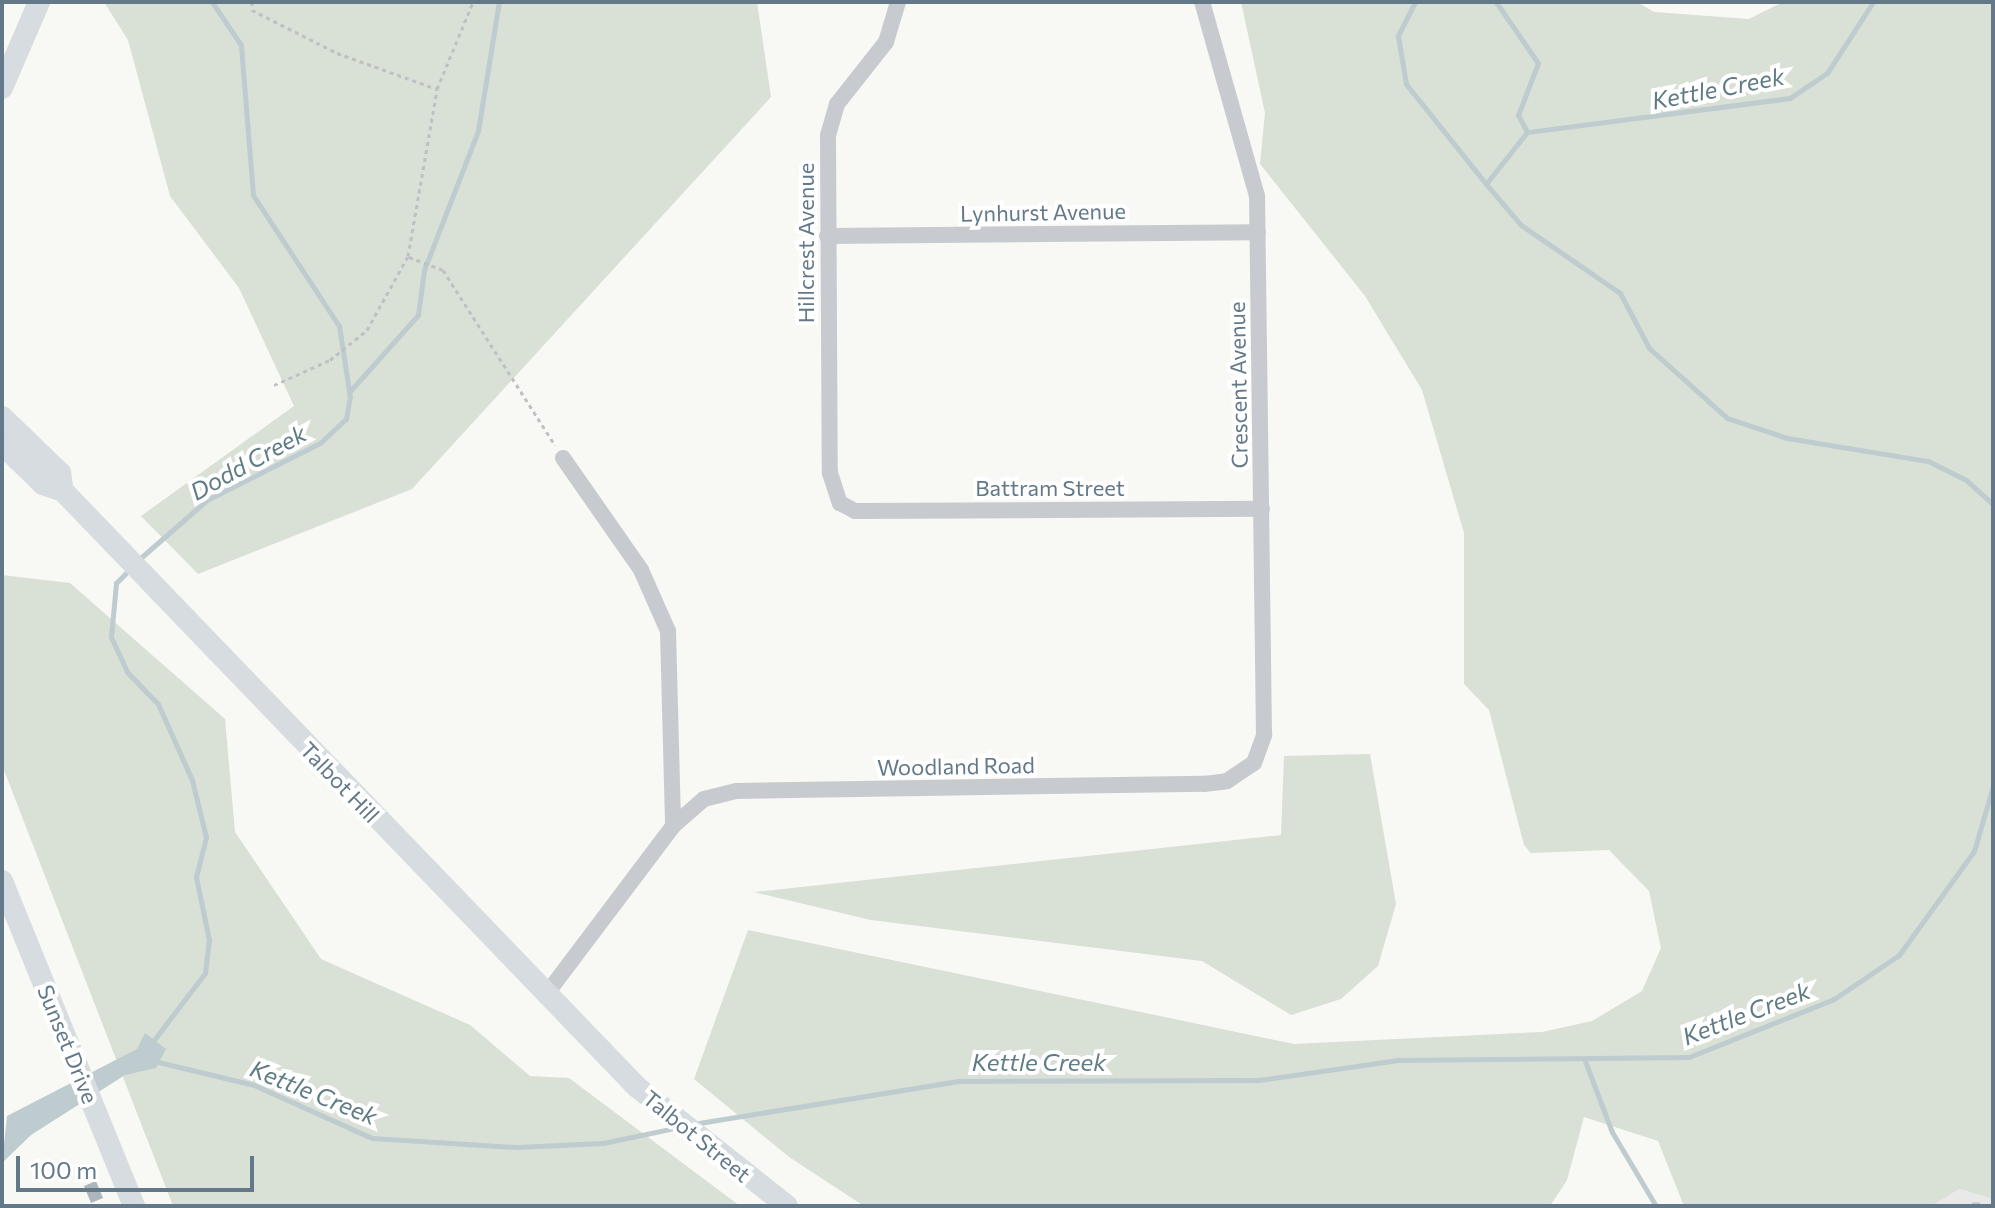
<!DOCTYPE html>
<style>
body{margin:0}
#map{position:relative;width:1995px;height:1208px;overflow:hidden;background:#f8f8f4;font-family:Commissioner,sans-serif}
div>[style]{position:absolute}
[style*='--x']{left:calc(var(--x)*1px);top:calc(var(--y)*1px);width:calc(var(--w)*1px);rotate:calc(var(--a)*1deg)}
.built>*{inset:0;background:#e8e9e8}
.green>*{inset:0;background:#d9e0d5}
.water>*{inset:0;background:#becbcf}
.stream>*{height:5px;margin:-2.5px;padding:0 2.5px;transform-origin:2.5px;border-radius:2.5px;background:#becbcf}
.building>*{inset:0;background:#acb6bc}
.path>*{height:3px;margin-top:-1.5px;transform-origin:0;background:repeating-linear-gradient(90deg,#bec1c3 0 4px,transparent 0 8px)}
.service>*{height:8px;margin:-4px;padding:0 4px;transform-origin:4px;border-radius:4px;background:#c7cbcf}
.minor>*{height:16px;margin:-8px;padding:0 8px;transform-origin:8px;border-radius:8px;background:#c7cbcf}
.secondary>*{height:22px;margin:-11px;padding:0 11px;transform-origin:11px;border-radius:11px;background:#d6dce0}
span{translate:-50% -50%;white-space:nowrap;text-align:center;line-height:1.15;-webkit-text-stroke:8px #fff;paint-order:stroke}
.street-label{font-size:22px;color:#637989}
.water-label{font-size:24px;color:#5f7b84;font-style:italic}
.frame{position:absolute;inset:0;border:4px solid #637989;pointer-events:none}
.scale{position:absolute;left:16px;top:1156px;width:238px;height:36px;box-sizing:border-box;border:4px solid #637989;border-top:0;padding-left:10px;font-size:24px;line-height:28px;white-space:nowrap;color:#637989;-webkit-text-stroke:6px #fff;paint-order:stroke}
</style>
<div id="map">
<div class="built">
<i style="clip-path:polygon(1958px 1189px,1993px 1199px,1993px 1206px,1931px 1206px)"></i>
</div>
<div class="green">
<i style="clip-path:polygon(104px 2px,757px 2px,771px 97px,412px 489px,198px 574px,141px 516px,294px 406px,239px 288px,170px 196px,128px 40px)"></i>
<i style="clip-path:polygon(1241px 2px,1637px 2px,1654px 12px,1749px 19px,1783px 2px,1993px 2px,1993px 1199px,1959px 1189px,1931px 1206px,1684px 1206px,1658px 1141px,1584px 1117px,1567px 1180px,1550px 1206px,864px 1206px,789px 1157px,694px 1079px,748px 930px,1294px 1044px,1542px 1032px,1592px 1021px,1642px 991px,1661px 948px,1649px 891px,1609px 850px,1531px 853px,1524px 845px,1489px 710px,1464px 684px,1464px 533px,1422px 390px,1365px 296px,1260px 164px,1265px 113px)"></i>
<i style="clip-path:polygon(2px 575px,70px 583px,225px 719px,235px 832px,321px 959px,470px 1025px,530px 1076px,569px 1078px,740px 1206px,173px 1206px,2px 765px)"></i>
<i style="clip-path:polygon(1370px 754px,1396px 904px,1378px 966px,1341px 999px,1291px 1015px,1202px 961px,871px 920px,754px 892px,1281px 835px,1284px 756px)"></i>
</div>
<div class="water">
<i style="clip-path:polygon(145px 1033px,166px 1049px,156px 1068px,125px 1075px,31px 1135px,2px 1163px,7px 1116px,137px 1049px)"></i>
</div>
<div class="stream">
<i style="--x:1415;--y:2;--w:38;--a:117"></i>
<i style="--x:1398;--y:36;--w:49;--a:80.5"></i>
<i style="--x:1406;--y:84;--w:128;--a:51.3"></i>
<i style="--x:1496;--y:2;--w:74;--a:55.5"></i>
<i style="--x:1538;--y:63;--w:56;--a:111"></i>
<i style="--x:1518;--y:115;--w:19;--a:62"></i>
<i style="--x:1873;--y:2;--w:85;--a:122.9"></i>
<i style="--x:1827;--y:73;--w:45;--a:146"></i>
<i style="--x:1790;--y:98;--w:265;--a:172.6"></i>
<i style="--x:1527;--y:132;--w:66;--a:128.3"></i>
<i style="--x:1486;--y:184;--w:54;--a:49.5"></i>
<i style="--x:1521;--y:225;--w:120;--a:34.5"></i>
<i style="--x:1620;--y:293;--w:62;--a:62.2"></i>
<i style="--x:1649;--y:348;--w:105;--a:41.9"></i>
<i style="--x:1727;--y:418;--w:63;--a:18.4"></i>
<i style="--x:1787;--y:438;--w:143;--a:9.3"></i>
<i style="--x:1928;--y:461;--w:42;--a:26.6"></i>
<i style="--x:1966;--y:480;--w:36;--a:42"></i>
<i style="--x:351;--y:390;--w:101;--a:-48.2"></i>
<i style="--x:418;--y:315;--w:45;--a:-82.4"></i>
<i style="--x:424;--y:270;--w:149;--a:-68.8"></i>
<i style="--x:478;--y:131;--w:131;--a:-80.8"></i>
<i style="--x:137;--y:561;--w:93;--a:-41.1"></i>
<i style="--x:207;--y:500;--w:127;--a:-26.8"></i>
<i style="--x:320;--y:443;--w:35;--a:-43"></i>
<i style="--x:346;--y:419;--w:22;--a:-80"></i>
<i style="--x:350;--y:397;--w:72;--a:-98.8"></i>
<i style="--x:339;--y:326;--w:157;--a:-123.3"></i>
<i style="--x:253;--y:195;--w:150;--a:-94.6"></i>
<i style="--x:241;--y:45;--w:52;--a:-124"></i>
<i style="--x:130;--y:569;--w:20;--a:135"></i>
<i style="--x:116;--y:583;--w:54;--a:95.3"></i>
<i style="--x:111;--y:637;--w:38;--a:65"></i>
<i style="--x:127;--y:672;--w:45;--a:45.9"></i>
<i style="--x:158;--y:704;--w:83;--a:65.9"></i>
<i style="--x:192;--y:780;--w:59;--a:76.2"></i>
<i style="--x:206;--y:837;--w:41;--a:104"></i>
<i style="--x:196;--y:877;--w:64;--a:78.3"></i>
<i style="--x:209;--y:940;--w:33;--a:97"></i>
<i style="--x:205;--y:973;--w:89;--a:127.3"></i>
<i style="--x:154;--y:1061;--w:103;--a:13.5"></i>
<i style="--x:254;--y:1085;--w:129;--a:24.2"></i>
<i style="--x:372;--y:1138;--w:145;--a:3.6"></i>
<i style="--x:517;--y:1147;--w:86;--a:-2.7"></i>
<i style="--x:603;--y:1143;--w:74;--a:-11.8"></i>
<i style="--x:1585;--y:1061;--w:76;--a:69.2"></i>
<i style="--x:1612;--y:1132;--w:86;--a:59.3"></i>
<i style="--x:693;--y:1124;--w:269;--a:-9.2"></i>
<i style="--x:959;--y:1081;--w:300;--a:-0.2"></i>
<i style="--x:1259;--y:1080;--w:139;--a:-8.2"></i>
<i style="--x:1397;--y:1060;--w:292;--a:-0.6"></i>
<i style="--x:1689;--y:1057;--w:156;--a:-21.8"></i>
<i style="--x:1834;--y:999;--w:78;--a:-34.1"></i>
<i style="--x:1899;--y:955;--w:128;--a:-54.2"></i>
<i style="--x:1974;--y:851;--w:68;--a:-73.7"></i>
</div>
<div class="building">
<i style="clip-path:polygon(96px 1181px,103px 1198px,91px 1203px,84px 1186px)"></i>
</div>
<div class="path">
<i style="--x:252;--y:2;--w:8;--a:90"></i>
<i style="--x:252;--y:10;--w:95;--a:26.8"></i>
<i style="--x:337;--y:53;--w:106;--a:19.8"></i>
<i style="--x:409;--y:257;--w:36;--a:21"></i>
<i style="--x:443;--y:270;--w:208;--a:57.4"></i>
<i style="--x:274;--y:385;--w:61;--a:-24.1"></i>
<i style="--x:330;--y:360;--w:48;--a:-39"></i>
<i style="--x:367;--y:330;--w:85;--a:-61"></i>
<i style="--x:408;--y:256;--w:169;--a:-80.1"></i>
<i style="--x:437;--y:89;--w:94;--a:-67.5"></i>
</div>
<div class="service">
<i style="--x:1975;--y:1206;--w:2;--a:0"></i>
</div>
<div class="minor">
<i style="--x:898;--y:2;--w:42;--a:106.7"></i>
<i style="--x:886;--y:42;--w:79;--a:128.3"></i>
<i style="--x:837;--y:104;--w:33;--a:106"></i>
<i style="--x:828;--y:136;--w:337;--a:89.7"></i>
<i style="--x:830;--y:473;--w:32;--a:72"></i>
<i style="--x:840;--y:503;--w:17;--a:28"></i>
<i style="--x:855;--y:511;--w:407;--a:-0.3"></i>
<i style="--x:827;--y:236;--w:431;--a:-0.5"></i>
<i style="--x:563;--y:458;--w:136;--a:55.1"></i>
<i style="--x:641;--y:570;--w:67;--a:66.1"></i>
<i style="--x:668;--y:631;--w:195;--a:88.5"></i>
<i style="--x:545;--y:996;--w:213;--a:-53"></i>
<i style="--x:673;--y:826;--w:41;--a:-41.1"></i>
<i style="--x:704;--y:799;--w:33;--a:-14"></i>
<i style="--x:736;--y:791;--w:468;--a:-0.9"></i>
<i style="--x:1204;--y:784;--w:23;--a:-7"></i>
<i style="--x:1227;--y:781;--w:32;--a:-34"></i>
<i style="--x:1254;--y:763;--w:30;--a:-70"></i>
<i style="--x:1264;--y:735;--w:539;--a:-90.74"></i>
<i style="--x:1257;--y:196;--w:202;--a:-105.8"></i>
</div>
<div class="secondary">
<i style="--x:2;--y:88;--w:94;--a:-66.7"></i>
<i style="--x:2;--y:417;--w:81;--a:44"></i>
<i style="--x:60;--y:473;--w:18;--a:81"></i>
<i style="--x:2;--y:444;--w:57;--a:44.3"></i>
<i style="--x:43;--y:484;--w:21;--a:19"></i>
<i style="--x:63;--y:491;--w:827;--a:46.08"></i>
<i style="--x:637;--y:1087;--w:191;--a:38.4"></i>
<i style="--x:2;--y:881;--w:351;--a:67.9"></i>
</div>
<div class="street-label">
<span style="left:1043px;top:212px;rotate:-1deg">Lynhurst Avenue</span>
<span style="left:806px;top:243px;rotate:-90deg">Hillcrest Avenue</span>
<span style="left:1238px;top:385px;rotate:-91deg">Crescent Avenue</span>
<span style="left:1050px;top:488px">Battram Street</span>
<span style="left:956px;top:766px;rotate:-1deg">Woodland Road</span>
<span style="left:340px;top:782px;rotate:46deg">Talbot Hill</span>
<span style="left:68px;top:1044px;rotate:68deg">Sunset Drive</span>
<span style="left:697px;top:1136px;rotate:39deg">Talbot Street</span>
</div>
<div class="water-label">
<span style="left:1718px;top:88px;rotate:-11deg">Kettle Creek</span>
<span style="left:248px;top:462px;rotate:-29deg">Dodd Creek</span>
<span style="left:1746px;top:1013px;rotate:-21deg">Kettle Creek</span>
<span style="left:1039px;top:1062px">Kettle Creek</span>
<span style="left:314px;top:1092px;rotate:22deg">Kettle Creek</span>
</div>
<div class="frame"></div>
<div class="scale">100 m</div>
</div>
